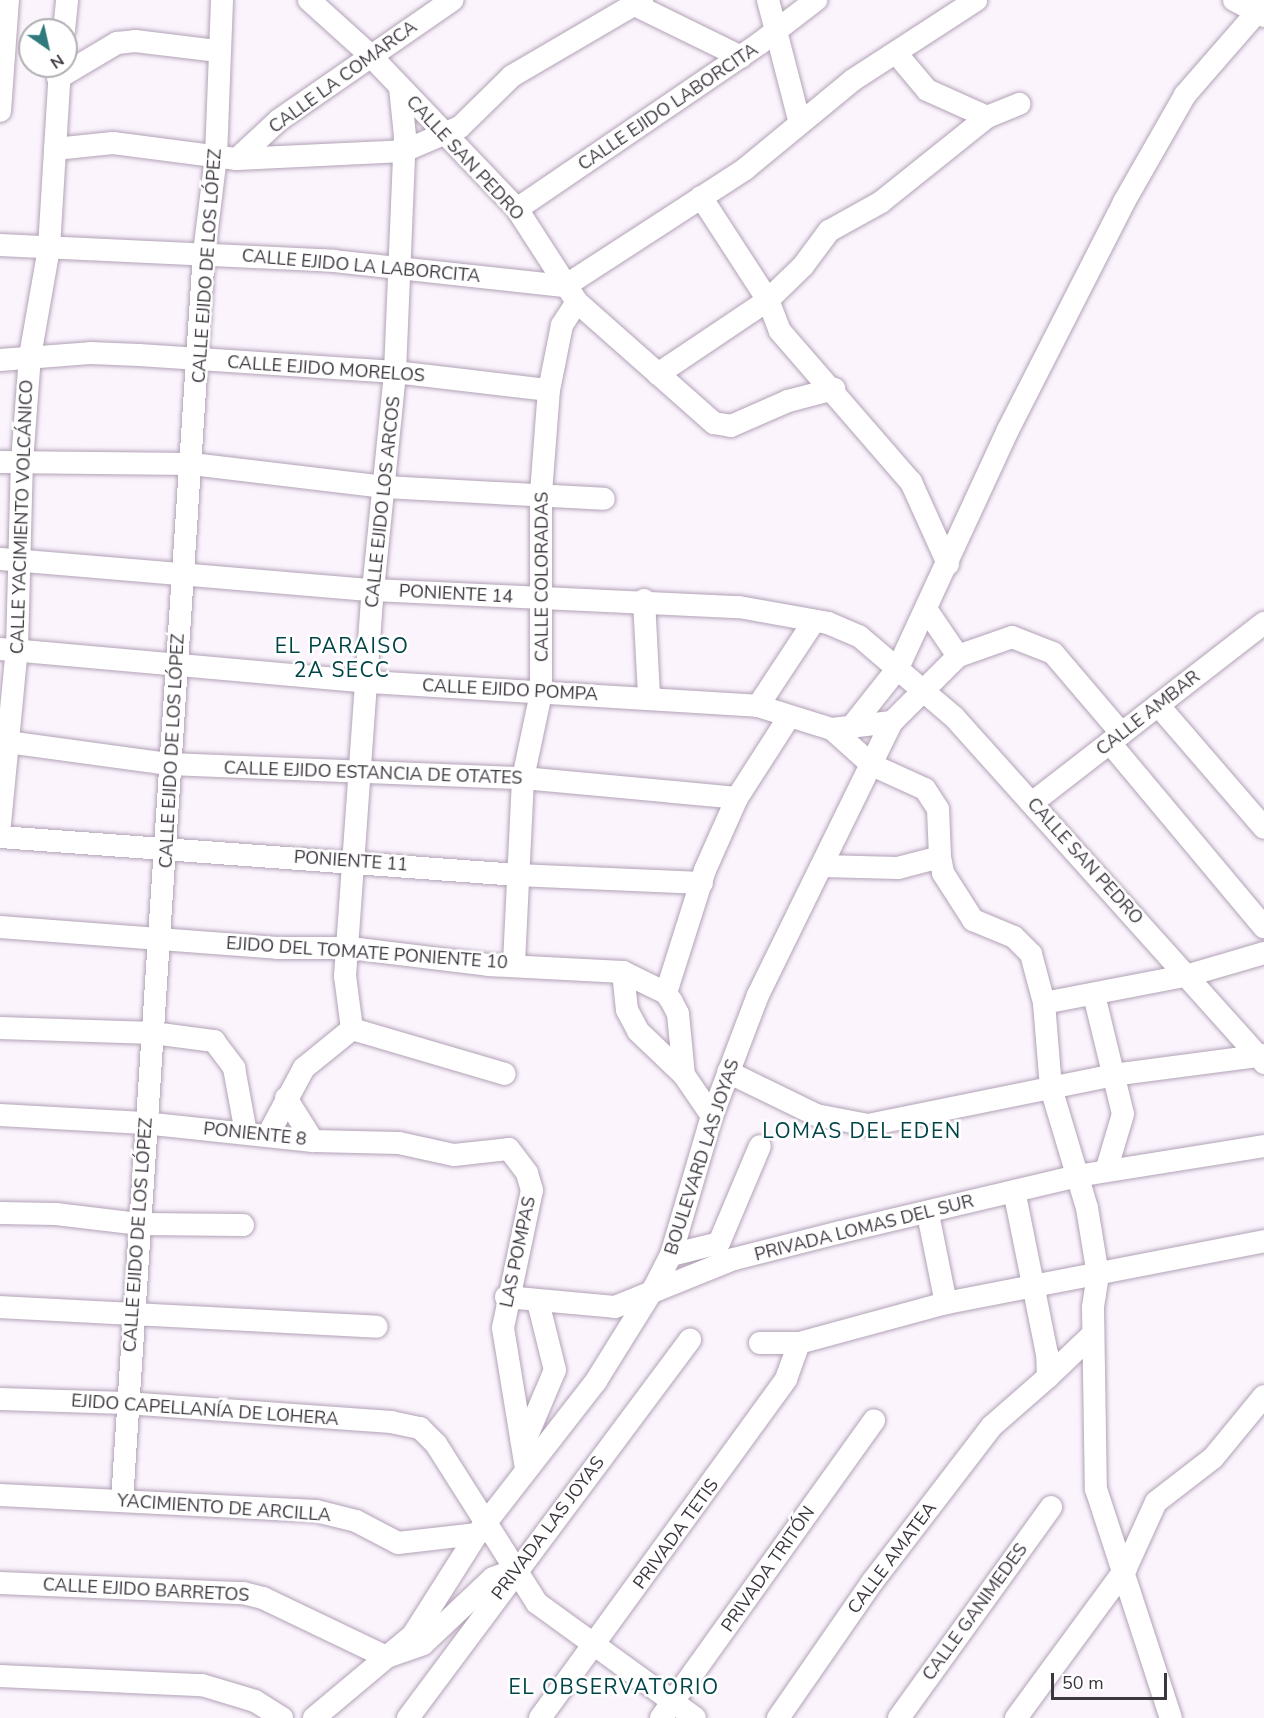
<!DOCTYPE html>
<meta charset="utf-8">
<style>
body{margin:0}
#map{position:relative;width:1264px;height:1718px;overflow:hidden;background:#fbf4fd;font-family:"Nunito Sans",sans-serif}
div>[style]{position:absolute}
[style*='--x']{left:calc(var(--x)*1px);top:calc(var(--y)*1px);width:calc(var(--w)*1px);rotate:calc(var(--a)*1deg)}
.roads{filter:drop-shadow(0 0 2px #b2a2b6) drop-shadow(0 0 2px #b2a2b6)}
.minor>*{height:22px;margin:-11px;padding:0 11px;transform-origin:11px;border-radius:11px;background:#fff}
span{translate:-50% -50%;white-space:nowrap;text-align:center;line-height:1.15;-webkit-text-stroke:5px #fff;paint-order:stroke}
.street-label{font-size:18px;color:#3c363e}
.quarter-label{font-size:21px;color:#004448;letter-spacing:1.5px}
.north{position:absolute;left:18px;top:18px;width:60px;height:60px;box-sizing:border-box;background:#fff;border:2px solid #b1afb2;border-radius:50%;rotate:146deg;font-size:16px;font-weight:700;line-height:24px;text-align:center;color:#3c363e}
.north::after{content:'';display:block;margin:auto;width:21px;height:27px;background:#307a7e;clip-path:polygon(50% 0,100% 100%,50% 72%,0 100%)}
.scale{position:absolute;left:1051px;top:1673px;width:116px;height:27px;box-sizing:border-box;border:3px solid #3c363e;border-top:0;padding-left:8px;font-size:18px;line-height:21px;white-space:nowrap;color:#3c363e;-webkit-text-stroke:4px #fff;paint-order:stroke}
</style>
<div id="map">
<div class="roads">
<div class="minor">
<i style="--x:309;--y:0;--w:84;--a:42.1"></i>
<i style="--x:371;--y:56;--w:211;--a:46.3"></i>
<i style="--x:517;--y:209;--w:111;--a:57.2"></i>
<i style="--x:577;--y:302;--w:183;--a:41.5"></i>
<i style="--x:714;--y:423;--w:17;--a:10"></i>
<i style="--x:731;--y:426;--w:62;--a:-23.7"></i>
<i style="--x:788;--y:401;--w:48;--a:-14.6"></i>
<i style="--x:768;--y:0;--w:124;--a:75.5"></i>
<i style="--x:1234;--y:0;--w:34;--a:28"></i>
<i style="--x:635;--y:5;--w:118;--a:26.1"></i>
<i style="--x:64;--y:30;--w:30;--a:-84"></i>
<i style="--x:896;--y:53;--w:48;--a:50"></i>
<i style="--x:927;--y:90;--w:66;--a:24.2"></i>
<i style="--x:58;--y:78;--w:69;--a:-30.7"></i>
<i style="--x:117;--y:43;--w:18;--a:-6"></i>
<i style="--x:135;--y:41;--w:84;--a:6.9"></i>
<i style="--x:0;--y:111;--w:111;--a:-85.9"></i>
<i style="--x:55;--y:149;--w:58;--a:-5.9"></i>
<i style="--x:113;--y:143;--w:125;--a:7.4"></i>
<i style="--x:237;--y:159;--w:167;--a:-2.7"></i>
<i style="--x:404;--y:151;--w:61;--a:-23.2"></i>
<i style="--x:460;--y:127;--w:73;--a:-44.4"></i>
<i style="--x:512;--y:76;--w:151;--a:-30.3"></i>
<i style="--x:237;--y:159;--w:57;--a:-42.9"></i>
<i style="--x:279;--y:120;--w:211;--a:-34.7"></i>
<i style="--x:701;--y:197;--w:123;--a:57"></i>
<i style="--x:768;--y:300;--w:33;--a:69"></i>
<i style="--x:780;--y:331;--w:200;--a:49.1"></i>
<i style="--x:911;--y:482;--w:90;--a:65.7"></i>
<i style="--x:517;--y:209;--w:294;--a:-34.3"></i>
<i style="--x:760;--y:43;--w:71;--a:-37.5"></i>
<i style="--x:0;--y:245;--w:334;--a:2.7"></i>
<i style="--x:334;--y:261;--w:232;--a:6.2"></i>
<i style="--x:565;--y:286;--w:215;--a:-33"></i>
<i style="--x:745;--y:169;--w:140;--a:-39.5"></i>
<i style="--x:853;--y:80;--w:147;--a:-33"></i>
<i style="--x:0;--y:360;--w:90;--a:-4.4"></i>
<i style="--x:90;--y:353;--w:49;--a:2.3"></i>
<i style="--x:139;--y:355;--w:257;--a:3.8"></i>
<i style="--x:395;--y:372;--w:155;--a:6.7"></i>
<i style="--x:658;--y:374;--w:133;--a:-33.9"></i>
<i style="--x:768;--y:300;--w:49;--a:-44.2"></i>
<i style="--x:803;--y:266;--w:44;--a:-53.4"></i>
<i style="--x:829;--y:231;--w:60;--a:-29.1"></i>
<i style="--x:881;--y:202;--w:136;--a:-38.7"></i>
<i style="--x:987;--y:117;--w:35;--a:-22"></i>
<i style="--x:0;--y:462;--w:192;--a:0.6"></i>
<i style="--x:192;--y:464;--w:194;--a:6.8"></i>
<i style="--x:385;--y:487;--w:219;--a:3.1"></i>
<i style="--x:0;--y:559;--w:374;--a:4.8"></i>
<i style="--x:373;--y:590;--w:366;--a:2.7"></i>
<i style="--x:739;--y:607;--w:90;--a:10.2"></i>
<i style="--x:828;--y:623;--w:34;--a:23"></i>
<i style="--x:859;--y:636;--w:125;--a:40.5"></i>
<i style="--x:954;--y:717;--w:465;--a:48.1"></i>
<i style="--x:644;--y:600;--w:97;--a:87"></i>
<i style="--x:926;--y:609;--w:57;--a:55.8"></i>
<i style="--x:0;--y:649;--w:369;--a:5.1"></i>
<i style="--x:368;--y:682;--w:391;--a:3.5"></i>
<i style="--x:758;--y:706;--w:77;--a:17.3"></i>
<i style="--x:832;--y:729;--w:60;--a:-6.7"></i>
<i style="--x:1158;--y:705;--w:162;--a:49.2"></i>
<i style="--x:758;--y:706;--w:102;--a:-56.6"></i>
<i style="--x:852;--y:726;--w:74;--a:-51.6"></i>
<i style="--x:898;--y:668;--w:262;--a:-65.2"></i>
<i style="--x:1008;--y:430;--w:256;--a:-63"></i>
<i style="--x:1124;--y:202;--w:123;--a:-60.3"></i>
<i style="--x:1185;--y:95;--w:121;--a:-49"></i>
<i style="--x:832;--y:729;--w:54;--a:42"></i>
<i style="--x:872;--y:765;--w:58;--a:24.4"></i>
<i style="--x:925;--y:789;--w:24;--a:57"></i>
<i style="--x:938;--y:809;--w:48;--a:87.6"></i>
<i style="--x:0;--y:741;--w:171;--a:7.8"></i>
<i style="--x:169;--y:764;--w:354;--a:2.3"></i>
<i style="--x:523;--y:778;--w:215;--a:5.3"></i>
<i style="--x:1110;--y:743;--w:240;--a:50.1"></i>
<i style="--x:1032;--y:803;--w:294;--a:-37.8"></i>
<i style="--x:0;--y:824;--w:176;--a:-84.5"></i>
<i style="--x:17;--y:649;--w:187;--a:-88.5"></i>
<i style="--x:22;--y:462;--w:106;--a:-85.7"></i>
<i style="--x:30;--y:356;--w:110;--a:-80"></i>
<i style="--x:49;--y:248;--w:182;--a:-86.5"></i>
<i style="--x:0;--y:837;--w:518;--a:4.2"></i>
<i style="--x:517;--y:875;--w:185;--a:2.5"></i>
<i style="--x:822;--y:866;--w:76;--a:1.5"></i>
<i style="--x:898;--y:868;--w:43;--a:-14.7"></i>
<i style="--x:940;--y:857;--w:16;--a:79"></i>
<i style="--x:943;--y:873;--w:56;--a:57.4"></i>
<i style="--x:973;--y:920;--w:44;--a:22.5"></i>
<i style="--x:1014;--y:937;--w:24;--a:45"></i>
<i style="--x:1031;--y:954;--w:51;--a:75.1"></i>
<i style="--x:1044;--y:1003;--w:85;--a:85.3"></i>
<i style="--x:1051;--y:1088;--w:125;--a:73.3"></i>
<i style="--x:1087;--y:1208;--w:68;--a:80.7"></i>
<i style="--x:1098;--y:1275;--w:33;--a:99"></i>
<i style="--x:1093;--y:1308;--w:181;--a:89.1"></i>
<i style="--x:1096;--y:1489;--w:241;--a:71.9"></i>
<i style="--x:0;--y:927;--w:278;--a:4.3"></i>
<i style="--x:277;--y:948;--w:73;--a:0"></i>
<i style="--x:350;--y:948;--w:139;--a:7"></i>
<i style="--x:488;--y:965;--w:135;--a:3"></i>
<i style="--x:623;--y:972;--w:48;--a:26"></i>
<i style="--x:666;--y:993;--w:11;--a:56"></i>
<i style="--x:672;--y:1002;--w:13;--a:63"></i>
<i style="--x:678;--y:1014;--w:61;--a:84.4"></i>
<i style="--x:684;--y:1075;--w:50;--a:55.7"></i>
<i style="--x:514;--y:963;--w:185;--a:-87.2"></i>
<i style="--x:523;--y:778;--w:87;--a:-78"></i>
<i style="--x:541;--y:693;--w:200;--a:-90"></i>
<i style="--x:541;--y:493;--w:103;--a:-85.6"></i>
<i style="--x:549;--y:390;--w:66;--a:-78.7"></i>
<i style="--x:562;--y:325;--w:27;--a:-57"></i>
<i style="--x:623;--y:972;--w:38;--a:84"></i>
<i style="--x:627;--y:1010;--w:24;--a:62"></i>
<i style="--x:638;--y:1031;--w:64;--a:43.7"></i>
<i style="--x:666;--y:993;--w:129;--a:-72.4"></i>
<i style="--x:705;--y:870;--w:79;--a:-66"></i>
<i style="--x:737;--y:798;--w:96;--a:-57.3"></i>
<i style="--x:1094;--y:995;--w:122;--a:76.3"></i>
<i style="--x:1123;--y:1114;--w:59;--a:106.6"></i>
<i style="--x:1044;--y:1003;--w:148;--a:-10.9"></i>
<i style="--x:1189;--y:975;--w:78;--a:-16.3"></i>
<i style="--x:0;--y:1028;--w:153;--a:1.9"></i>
<i style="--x:153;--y:1033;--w:62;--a:7.5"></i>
<i style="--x:214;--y:1041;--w:34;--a:53"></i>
<i style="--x:234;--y:1068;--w:66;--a:79.5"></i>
<i style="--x:352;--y:1029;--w:159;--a:16.4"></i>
<i style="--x:728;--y:1072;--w:98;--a:26"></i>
<i style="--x:816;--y:1115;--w:53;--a:10.9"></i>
<i style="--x:868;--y:1125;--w:250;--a:-11.5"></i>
<i style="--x:1113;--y:1075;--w:152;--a:-7.5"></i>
<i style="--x:286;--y:1098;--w:51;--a:57.9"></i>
<i style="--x:0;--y:1115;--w:144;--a:3.2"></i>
<i style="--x:144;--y:1123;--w:170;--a:6.1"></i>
<i style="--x:313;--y:1141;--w:86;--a:1.3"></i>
<i style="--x:399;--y:1143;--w:56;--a:12.3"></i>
<i style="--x:454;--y:1155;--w:55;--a:-6.2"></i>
<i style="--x:509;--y:1149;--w:30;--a:53"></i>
<i style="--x:527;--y:1173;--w:18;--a:74"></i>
<i style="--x:532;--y:1190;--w:141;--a:101.9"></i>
<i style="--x:503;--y:1328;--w:142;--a:80.7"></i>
<i style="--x:268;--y:1135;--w:76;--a:-61.8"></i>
<i style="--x:304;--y:1068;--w:62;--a:-39.1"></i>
<i style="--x:352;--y:1029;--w:53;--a:-97.5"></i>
<i style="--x:345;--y:976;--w:387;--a:-85.9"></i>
<i style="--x:373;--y:590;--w:219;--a:-84.2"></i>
<i style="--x:395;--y:372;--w:236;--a:-87.6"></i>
<i style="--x:405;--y:136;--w:48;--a:-95.9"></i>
<i style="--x:0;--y:1213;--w:56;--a:1"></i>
<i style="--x:56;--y:1214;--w:85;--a:6.8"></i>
<i style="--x:140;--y:1224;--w:103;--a:0.6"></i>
<i style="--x:928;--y:1214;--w:91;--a:78.6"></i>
<i style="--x:671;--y:1255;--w:49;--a:-14"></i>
<i style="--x:719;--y:1243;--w:105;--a:-67.1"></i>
<i style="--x:506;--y:1297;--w:109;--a:5.2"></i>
<i style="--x:615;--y:1307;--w:128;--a:-22"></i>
<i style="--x:734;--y:1259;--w:110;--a:-14.2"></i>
<i style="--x:841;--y:1232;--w:243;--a:-13.3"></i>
<i style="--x:1077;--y:1176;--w:189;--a:-9.1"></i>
<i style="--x:0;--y:1307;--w:377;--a:3"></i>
<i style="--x:760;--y:1343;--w:39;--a:0"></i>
<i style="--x:799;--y:1343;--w:152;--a:-15.2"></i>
<i style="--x:946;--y:1303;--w:324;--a:-11"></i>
<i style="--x:1048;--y:1377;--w:62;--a:-43.7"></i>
<i style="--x:0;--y:1399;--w:126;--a:1.8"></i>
<i style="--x:126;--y:1403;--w:266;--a:4.1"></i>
<i style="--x:391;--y:1422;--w:30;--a:12"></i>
<i style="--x:420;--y:1428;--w:23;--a:45"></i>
<i style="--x:436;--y:1444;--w:188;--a:57.6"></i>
<i style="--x:537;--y:1603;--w:195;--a:36"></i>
<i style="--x:524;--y:1443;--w:79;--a:-67"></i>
<i style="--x:555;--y:1370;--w:70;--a:-104"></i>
<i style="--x:0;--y:1495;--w:316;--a:2.9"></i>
<i style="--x:316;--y:1511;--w:41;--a:14"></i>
<i style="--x:356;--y:1521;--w:47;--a:27.6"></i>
<i style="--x:398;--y:1543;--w:80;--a:-6.5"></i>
<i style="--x:122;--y:1501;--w:1251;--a:-86.24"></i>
<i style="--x:204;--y:253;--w:97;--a:-82.9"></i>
<i style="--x:216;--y:157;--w:157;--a:-87.8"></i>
<i style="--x:0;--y:1583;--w:243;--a:2.4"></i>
<i style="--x:243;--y:1593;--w:21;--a:14"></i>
<i style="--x:263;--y:1598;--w:136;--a:25.6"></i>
<i style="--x:386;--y:1657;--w:39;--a:-19"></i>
<i style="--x:423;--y:1644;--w:96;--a:-43.3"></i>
<i style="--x:493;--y:1578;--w:23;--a:-20"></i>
<i style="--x:0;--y:1676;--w:202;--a:2.6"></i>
<i style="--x:202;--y:1685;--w:55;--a:16.8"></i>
<i style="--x:255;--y:1701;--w:32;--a:32"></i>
<i style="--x:314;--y:1718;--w:129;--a:-40"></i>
<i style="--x:413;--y:1635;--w:120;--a:-57.6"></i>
<i style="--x:477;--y:1534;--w:194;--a:-52.1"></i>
<i style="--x:596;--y:1381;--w:110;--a:-58.1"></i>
<i style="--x:654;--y:1288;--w:37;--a:-63"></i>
<i style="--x:671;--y:1255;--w:145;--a:-73.6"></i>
<i style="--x:712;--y:1116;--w:129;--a:-69.2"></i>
<i style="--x:758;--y:995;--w:304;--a:-63.9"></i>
<i style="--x:892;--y:722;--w:93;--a:-45"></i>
<i style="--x:958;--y:656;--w:57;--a:-19.4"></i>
<i style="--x:1012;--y:637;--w:44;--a:21.3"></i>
<i style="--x:1053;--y:653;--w:106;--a:49.6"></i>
<i style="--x:408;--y:1718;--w:472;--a:-53.3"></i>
<i style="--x:540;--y:1718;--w:419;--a:-54"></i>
<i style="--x:786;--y:1379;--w:38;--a:-70"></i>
<i style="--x:661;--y:1718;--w:366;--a:-54.4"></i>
<i style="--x:778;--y:1718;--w:167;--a:-55.3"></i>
<i style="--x:873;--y:1581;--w:195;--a:-52.5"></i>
<i style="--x:992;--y:1426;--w:74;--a:-41.2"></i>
<i style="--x:1048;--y:1377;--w:23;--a:-92"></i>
<i style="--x:1047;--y:1354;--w:166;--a:-101.4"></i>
<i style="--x:899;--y:1718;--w:260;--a:-54.2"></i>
<i style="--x:1016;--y:1718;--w:186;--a:-53.7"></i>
<i style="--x:1126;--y:1568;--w:72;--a:-65.6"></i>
<i style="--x:1156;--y:1502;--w:72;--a:-37.7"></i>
<i style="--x:1213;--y:1458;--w:80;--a:-50.6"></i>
</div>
</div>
<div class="street-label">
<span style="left:343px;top:77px;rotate:-36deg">CALLE LA COMARCA</span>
<span style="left:668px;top:107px;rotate:-34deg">CALLE EJIDO LABORCITA</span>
<span style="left:465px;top:158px;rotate:47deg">CALLE SAN PEDRO</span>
<span style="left:207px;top:266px;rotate:-86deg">CALLE EJIDO DE LOS LÓPEZ</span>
<span style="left:361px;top:266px;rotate:5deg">CALLE EJIDO LA LABORCITA</span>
<span style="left:326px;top:369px;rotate:4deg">CALLE EJIDO MORELOS</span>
<span style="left:383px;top:502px;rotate:-84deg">CALLE EJIDO LOS ARCOS</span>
<span style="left:22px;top:517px;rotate:-88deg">CALLE YACIMIENTO VOLCÁNICO</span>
<span style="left:542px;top:577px;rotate:-90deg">CALLE COLORADAS</span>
<span style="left:456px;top:594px;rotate:3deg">PONIENTE 14</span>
<span style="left:510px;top:690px;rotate:3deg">CALLE EJIDO POMPA</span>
<span style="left:1148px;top:713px;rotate:-38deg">CALLE AMBAR</span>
<span style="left:172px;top:751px;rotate:-87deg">CALLE EJIDO DE LOS LÓPEZ</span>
<span style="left:373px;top:773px;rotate:2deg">CALLE EJIDO ESTANCIA DE OTATES</span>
<span style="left:351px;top:861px;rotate:4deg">PONIENTE 11</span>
<span style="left:1085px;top:861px;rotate:48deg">CALLE SAN PEDRO</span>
<span style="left:367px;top:953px;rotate:4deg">EJIDO DEL TOMATE PONIENTE 10</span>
<span style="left:255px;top:1134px;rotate:6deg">PONIENTE 8</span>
<span style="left:702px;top:1157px;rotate:-72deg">BOULEVARD LAS JOYAS</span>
<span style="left:864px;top:1228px;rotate:-14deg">PRIVADA LOMAS DEL SUR</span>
<span style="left:138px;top:1235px;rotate:-86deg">CALLE EJIDO DE LOS LÓPEZ</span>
<span style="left:518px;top:1252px;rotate:-78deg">LAS POMPAS</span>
<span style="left:205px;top:1410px;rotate:4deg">EJIDO CAPELLANÍA DE LOHERA</span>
<span style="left:224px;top:1508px;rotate:4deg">YACIMIENTO DE ARCILLA</span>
<span style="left:548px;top:1528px;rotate:-53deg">PRIVADA LAS JOYAS</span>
<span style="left:676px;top:1534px;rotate:-54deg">PRIVADA TETIS</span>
<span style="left:892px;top:1558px;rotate:-53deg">CALLE AMATEA</span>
<span style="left:768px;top:1569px;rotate:-55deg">PRIVADA TRITÓN</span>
<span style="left:146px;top:1590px;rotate:3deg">CALLE EJIDO BARRETOS</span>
<span style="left:975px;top:1612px;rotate:-54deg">CALLE GANIMEDES</span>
</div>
<div class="quarter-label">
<span style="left:342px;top:658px">EL PARAISO<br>2A SECC</span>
<span style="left:862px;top:1131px">LOMAS DEL EDEN</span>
<span style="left:614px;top:1687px">EL OBSERVATORIO</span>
</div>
<div class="north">N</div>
<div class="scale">50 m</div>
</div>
